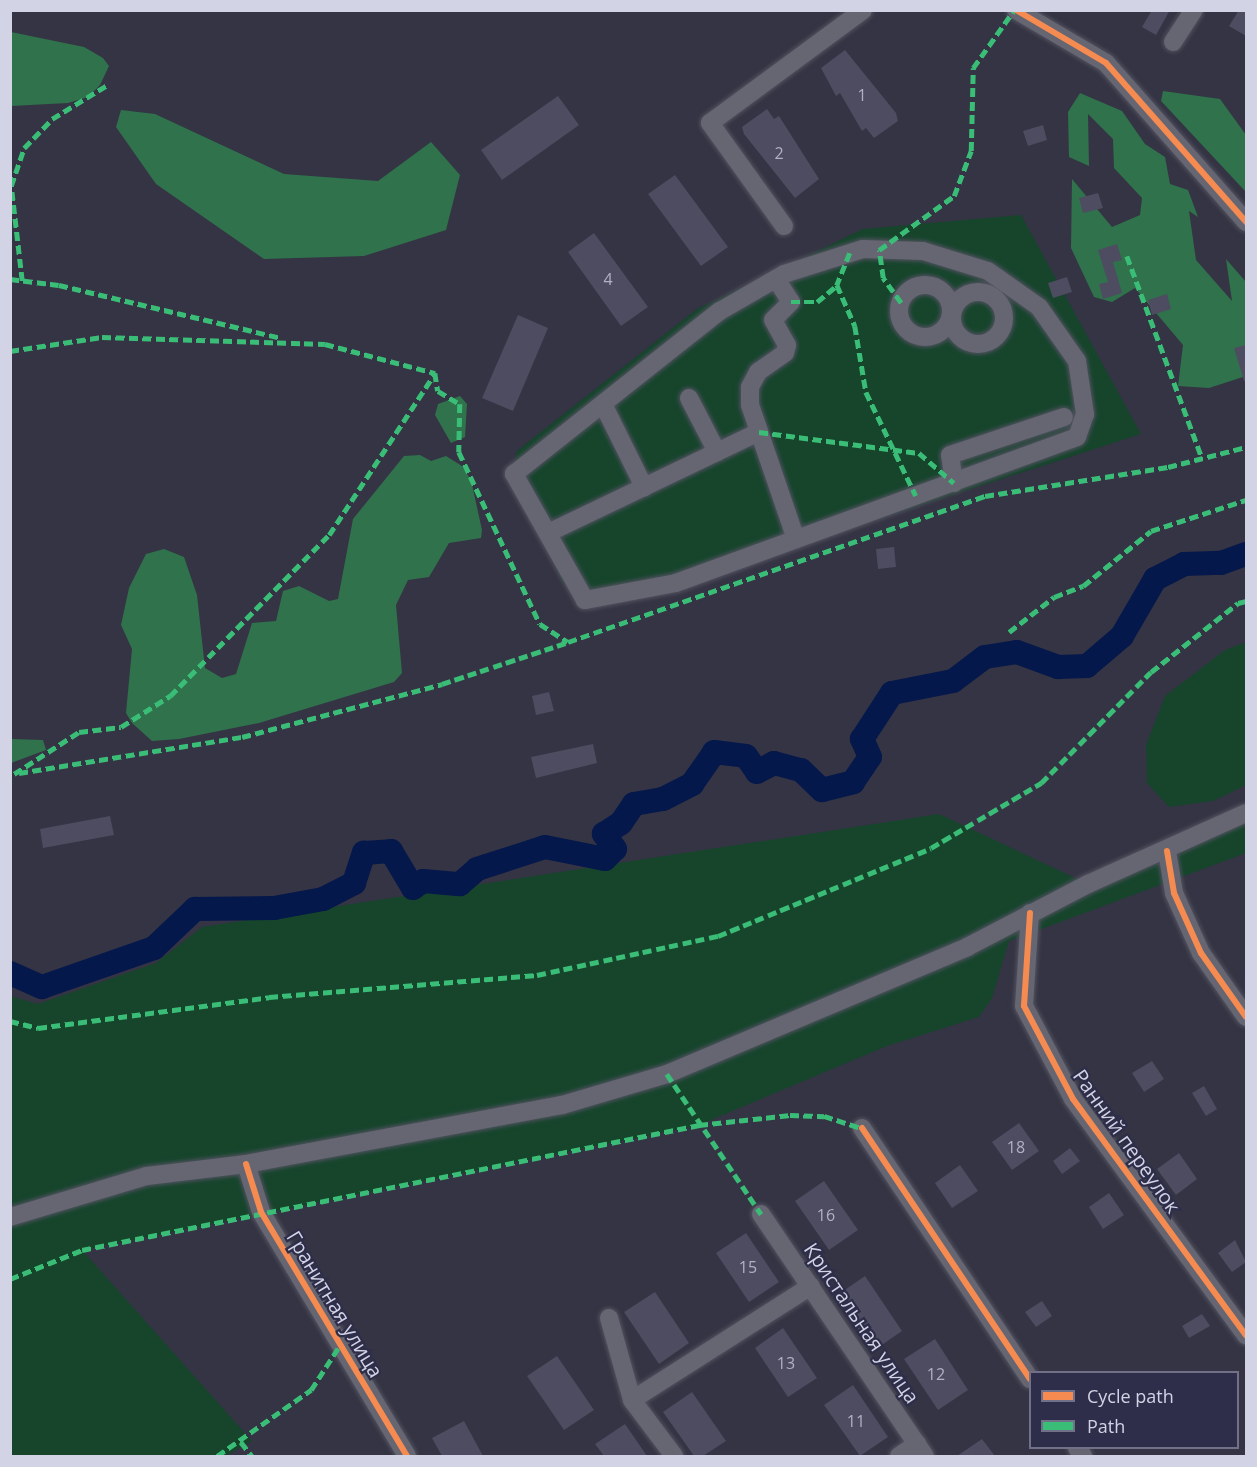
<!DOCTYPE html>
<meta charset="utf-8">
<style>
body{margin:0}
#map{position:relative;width:1257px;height:1467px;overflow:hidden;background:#343444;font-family:"Open Sans",sans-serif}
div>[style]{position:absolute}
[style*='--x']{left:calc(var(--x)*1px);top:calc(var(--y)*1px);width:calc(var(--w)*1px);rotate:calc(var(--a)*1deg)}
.green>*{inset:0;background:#16452c}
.forest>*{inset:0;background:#30724c}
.river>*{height:24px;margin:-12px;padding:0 12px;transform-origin:12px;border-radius:12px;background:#05184b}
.building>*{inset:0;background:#4d4c60}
.roads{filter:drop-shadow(0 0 2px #51515f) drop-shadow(0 0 2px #51515f)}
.minor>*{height:18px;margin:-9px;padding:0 9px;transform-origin:9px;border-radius:9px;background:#656672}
.minor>.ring{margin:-9px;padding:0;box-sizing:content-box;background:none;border:18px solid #656672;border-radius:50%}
.quiet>*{height:4.5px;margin-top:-2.25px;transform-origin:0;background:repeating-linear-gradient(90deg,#3abd76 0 9px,transparent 0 13.5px)}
.cycleway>*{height:6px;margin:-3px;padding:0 3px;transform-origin:3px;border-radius:3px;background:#f68b52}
span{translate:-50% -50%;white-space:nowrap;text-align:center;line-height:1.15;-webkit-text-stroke:4.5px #2e2e4a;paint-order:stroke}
.number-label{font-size:16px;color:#b1b1c4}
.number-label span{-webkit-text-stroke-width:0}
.street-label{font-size:20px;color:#d2d3e5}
.frame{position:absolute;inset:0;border:12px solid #d2d3e5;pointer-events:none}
.legend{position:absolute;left:1029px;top:1371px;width:210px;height:78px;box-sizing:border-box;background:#2e2e4a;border:2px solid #707088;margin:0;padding:8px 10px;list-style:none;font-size:18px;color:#d2d3e5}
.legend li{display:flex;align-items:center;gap:12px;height:30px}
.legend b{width:30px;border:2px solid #707088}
</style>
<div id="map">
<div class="green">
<i style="clip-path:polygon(1021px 215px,1141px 434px,752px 560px,590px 593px,563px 583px,510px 478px,517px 451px,697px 309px,863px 229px)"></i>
<i style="clip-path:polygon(1246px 642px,1246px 785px,1213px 801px,1169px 807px,1147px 783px,1146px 745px,1165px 696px,1225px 650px)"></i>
<i style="clip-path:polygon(1246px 813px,1246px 853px,1009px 941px,992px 998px,979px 1017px,887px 1046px,699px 1125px,82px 1250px,252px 1441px,226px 1456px,11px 1456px,10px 996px,38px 1004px,156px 963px,202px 927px,939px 814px,1088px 884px)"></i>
</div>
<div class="forest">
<i style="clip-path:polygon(11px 32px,84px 47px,103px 58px,109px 66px,100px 85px,88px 97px,68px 103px,11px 106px)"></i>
<i style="clip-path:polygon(1163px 91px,1220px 99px,1246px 135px,1246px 192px,1161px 101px)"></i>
<i style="clip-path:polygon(1080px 93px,1122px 111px,1145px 144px,1165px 157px,1170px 184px,1188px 190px,1198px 217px,1189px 211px,1196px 260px,1232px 301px,1226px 259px,1246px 282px,1246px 376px,1209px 388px,1178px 386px,1183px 345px,1135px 288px,1112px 302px,1094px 297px,1071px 248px,1072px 179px,1112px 227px,1140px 215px,1142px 198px,1114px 168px,1113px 139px,1088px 114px,1089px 166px,1069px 157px,1068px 112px)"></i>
<i style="clip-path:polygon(121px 110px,155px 114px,284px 174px,378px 181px,431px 142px,460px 175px,446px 230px,364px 256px,264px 259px,156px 184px,116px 127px)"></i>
<i style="clip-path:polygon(460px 396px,467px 404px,465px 437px,451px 443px,435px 415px,438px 404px)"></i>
<i style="clip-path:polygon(420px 455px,431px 461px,446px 456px,462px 466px,471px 480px,482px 530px,481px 538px,449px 543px,429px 577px,408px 580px,396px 605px,402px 673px,394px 682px,259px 723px,179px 739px,152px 741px,132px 723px,126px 713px,132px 649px,121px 625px,129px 588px,146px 554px,164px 549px,184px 557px,197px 595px,205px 668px,222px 678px,236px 674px,252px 623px,276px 621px,283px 591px,299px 586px,329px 601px,338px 599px,353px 519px,404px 456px)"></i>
<i style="clip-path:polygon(11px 739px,43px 740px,46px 750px,11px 763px)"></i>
</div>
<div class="river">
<i style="--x:10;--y:973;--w:35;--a:24"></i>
<i style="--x:42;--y:987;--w:119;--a:-19.2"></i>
<i style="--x:154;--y:948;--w:57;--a:-43.6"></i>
<i style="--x:195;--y:909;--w:79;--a:-0.7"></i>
<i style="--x:274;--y:908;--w:50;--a:-10.4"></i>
<i style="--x:323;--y:899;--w:35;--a:-27"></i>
<i style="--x:354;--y:883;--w:32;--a:-72"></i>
<i style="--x:364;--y:853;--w:27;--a:-4"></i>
<i style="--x:391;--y:851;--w:43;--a:59.3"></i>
<i style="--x:413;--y:888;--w:12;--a:-35"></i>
<i style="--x:423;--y:881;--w:37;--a:5"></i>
<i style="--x:460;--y:884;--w:23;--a:-41"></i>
<i style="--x:477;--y:869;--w:71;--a:-17.9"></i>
<i style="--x:545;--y:847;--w:61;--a:11.3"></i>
<i style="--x:605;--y:859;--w:14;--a:-45"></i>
<i style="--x:615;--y:849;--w:19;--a:-126"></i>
<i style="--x:604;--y:834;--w:20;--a:-33"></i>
<i style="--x:621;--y:823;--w:23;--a:-56"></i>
<i style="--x:634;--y:804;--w:29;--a:-10"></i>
<i style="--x:663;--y:799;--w:33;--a:-27"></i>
<i style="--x:692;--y:784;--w:39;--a:-55"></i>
<i style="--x:714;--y:752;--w:32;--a:7"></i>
<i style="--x:746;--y:756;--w:19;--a:55"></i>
<i style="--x:757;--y:772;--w:19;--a:-28"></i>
<i style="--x:774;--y:763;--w:28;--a:15"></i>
<i style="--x:801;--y:770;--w:29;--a:44"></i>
<i style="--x:822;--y:790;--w:32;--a:-14"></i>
<i style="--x:853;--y:782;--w:30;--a:-56"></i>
<i style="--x:870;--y:757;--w:20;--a:-114"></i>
<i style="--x:862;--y:739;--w:55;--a:-56.9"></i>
<i style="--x:892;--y:693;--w:62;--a:-11.1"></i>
<i style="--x:953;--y:681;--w:40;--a:-37"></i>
<i style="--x:985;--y:657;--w:32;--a:-9"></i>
<i style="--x:1017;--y:652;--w:44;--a:20.1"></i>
<i style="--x:1058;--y:667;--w:29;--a:-2"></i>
<i style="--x:1087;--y:666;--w:46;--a:-40.6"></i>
<i style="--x:1122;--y:636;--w:66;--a:-59.9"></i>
<i style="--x:1155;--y:579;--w:33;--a:-27"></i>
<i style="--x:1184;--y:564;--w:37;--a:-2"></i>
<i style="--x:1221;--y:563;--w:27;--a:-20"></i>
</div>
<div class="building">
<i style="clip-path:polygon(1152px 10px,1170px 10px,1156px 35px,1142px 27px)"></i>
<i style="clip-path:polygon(1239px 10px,1246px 10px,1246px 36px,1229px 26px)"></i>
<i style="clip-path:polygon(845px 50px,896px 113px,898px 121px,874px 138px,866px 128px,862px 131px,840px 93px,836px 96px,821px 68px)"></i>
<i style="clip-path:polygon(558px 96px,579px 125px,502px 180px,481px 150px)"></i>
<i style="clip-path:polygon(767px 109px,774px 119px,779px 116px,819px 179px,795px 198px,744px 134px,742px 127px)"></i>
<i style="clip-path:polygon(1043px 125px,1047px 140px,1028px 146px,1023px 131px)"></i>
<i style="clip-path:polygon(675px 175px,728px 247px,701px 266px,648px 194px)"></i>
<i style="clip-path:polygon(1098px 193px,1103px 208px,1083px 213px,1079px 198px)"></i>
<i style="clip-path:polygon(594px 233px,648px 307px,621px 326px,568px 252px)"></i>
<i style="clip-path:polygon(1117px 244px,1122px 260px,1113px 262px,1122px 293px,1103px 299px,1099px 284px,1108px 282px,1098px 250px)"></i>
<i style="clip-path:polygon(1067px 277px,1072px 292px,1053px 298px,1048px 283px)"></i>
<i style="clip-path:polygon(1167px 294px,1171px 309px,1152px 315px,1148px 300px)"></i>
<i style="clip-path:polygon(518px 315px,548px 328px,513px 411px,482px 398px)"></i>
<i style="clip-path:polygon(1246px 345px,1246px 381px,1244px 381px,1234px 348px)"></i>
<i style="clip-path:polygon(894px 547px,896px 567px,878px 569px,876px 549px)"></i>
<i style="clip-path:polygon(549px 692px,554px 711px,536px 715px,532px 696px)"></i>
<i style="clip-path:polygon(593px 744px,597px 763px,536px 778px,531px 757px)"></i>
<i style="clip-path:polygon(110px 816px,114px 835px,43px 848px,40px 829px)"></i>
<i style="clip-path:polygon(1152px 1061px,1164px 1079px,1144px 1092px,1132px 1073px)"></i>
<i style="clip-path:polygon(1204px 1086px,1217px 1109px,1206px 1116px,1192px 1093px)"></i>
<i style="clip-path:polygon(1019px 1123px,1039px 1151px,1012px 1170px,992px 1142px)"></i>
<i style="clip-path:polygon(1070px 1148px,1080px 1161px,1062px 1174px,1053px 1161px)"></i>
<i style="clip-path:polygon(1179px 1153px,1197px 1179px,1176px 1195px,1157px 1169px)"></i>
<i style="clip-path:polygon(960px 1165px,978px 1191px,952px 1208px,935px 1183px)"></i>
<i style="clip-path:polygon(824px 1181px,858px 1230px,829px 1250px,795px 1201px)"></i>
<i style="clip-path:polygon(1109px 1193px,1124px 1215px,1103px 1229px,1089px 1207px)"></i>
<i style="clip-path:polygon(746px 1233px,779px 1282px,749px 1302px,716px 1253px)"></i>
<i style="clip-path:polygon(1235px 1240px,1246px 1262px,1232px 1272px,1218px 1253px)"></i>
<i style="clip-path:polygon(865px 1276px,902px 1331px,873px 1351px,836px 1296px)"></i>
<i style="clip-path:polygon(655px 1292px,689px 1343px,659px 1364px,624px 1312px)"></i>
<i style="clip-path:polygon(1042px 1301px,1052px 1316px,1036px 1327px,1025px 1312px)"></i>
<i style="clip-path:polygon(1202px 1314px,1210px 1326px,1189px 1338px,1182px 1326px)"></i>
<i style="clip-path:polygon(783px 1328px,817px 1378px,788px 1397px,755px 1348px)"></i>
<i style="clip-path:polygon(935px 1339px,968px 1390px,938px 1410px,904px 1359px)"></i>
<i style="clip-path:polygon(557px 1356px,594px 1410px,564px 1430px,527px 1376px)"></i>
<i style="clip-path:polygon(853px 1385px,888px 1437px,860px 1456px,824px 1405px)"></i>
<i style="clip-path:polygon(692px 1392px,726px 1441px,703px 1456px,694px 1456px,663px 1412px)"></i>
<i style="clip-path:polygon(464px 1421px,483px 1456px,442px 1456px,432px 1438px)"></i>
<i style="clip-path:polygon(625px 1424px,647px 1456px,604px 1456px,595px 1444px)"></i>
<i style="clip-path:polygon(982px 1439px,995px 1456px,957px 1456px)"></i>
</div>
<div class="roads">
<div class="minor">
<i style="--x:1016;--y:10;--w:104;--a:30.5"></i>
<i style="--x:1106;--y:63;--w:212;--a:48.6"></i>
<i style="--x:1173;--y:42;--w:38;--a:-57"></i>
<i style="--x:784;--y:226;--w:127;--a:-125.7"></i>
<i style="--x:710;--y:123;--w:190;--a:-36.4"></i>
<i style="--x:863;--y:249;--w:60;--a:1.9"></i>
<i style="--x:923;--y:251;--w:68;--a:17.1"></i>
<i style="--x:988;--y:271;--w:62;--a:35.2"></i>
<i style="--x:1039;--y:307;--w:66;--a:54.9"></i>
<i style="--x:1077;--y:361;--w:54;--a:81.4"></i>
<i style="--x:1085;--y:414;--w:24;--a:109"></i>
<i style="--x:1077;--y:437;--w:427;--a:160"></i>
<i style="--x:676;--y:583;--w:93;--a:169.4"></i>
<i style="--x:585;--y:600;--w:145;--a:-119.4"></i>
<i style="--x:514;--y:474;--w:263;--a:-38.4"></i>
<i style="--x:720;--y:311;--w:74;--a:-30"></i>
<i style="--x:784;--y:274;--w:83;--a:-17.6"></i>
<i style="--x:776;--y:279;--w:27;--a:57"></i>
<i style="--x:791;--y:302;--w:25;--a:135"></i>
<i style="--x:773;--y:320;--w:29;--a:61"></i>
<i style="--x:787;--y:345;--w:8;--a:104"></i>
<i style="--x:785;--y:353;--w:33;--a:145"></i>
<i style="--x:758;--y:372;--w:17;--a:118"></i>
<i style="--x:750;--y:387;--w:18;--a:90"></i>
<i style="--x:750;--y:405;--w:142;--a:71.1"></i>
<i class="ring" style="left:899px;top:285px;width:34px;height:34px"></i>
<i class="ring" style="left:952px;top:292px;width:34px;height:34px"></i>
<i style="--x:689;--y:398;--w:61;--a:62.6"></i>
<i style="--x:603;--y:404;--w:93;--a:63.7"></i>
<i style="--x:954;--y:483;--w:28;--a:-98"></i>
<i style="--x:950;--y:455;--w:120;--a:-18.4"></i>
<i style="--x:548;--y:533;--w:234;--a:-25.6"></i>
<i style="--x:1167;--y:851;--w:43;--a:80.5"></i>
<i style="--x:1174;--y:893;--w:66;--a:65.8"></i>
<i style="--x:1201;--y:953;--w:78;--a:54.9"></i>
<i style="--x:1030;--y:913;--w:93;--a:93.7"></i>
<i style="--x:1024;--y:1006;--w:105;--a:62.2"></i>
<i style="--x:1073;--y:1099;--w:293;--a:53.8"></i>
<i style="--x:862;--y:1128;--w:302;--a:56.2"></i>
<i style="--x:246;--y:1164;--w:50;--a:72.6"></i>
<i style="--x:261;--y:1212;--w:284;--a:59.1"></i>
<i style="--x:761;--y:1214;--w:292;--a:55.9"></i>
<i style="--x:10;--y:1217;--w:143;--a:-16.7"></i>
<i style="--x:147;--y:1176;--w:100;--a:-6.9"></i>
<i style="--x:246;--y:1164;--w:321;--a:-10.6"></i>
<i style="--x:562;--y:1105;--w:109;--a:-16.4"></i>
<i style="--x:667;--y:1074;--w:326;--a:-22.9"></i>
<i style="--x:967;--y:947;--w:136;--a:-27.5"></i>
<i style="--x:1088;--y:884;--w:173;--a:-24.2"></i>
<i style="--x:609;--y:1318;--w:85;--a:74.3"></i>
<i style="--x:632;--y:1400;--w:70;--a:53.1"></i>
<i style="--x:632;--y:1400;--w:212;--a:-32.5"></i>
<i style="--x:1077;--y:1448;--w:10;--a:53"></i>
<i style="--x:899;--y:1456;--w:22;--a:-34"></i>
</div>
</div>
<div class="quiet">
<i style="--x:850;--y:253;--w:35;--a:112"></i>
<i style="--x:837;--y:285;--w:45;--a:66.3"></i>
<i style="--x:855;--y:326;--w:67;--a:80.5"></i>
<i style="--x:866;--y:392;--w:115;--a:64.3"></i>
<i style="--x:1127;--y:256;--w:215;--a:69.6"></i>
<i style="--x:10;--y:279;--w:49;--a:7"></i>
<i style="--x:59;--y:285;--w:228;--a:13.4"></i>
<i style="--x:22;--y:281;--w:96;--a:-96.6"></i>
<i style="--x:11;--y:186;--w:40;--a:-71.1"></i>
<i style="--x:24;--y:148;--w:40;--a:-46"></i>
<i style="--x:52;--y:119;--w:67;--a:-31.6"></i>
<i style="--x:791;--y:302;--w:26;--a:0"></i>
<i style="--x:817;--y:302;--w:26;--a:-40"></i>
<i style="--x:901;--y:303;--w:31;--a:-126"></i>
<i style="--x:883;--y:278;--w:28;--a:-98"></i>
<i style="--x:879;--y:250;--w:92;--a:-35.8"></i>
<i style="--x:954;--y:196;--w:48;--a:-69.3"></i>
<i style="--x:971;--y:151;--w:83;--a:-88.6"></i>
<i style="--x:973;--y:68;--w:71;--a:-54.7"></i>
<i style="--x:10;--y:351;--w:93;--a:-8.7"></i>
<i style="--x:102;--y:337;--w:223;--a:1.8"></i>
<i style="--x:325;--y:344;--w:114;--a:14.8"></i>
<i style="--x:435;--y:373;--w:18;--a:81"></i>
<i style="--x:438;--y:391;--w:26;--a:31"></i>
<i style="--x:460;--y:404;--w:48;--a:91.2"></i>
<i style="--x:459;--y:452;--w:190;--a:64.8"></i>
<i style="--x:540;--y:624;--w:33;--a:33"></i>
<i style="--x:568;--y:642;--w:442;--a:-19.3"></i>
<i style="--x:985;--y:496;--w:185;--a:-9"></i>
<i style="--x:1168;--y:467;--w:81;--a:-14.4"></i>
<i style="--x:759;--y:432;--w:161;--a:7.5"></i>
<i style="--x:919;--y:453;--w:46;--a:40.6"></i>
<i style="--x:1009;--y:632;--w:57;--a:-37.9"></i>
<i style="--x:1054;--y:597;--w:31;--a:-21"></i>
<i style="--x:1083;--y:586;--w:87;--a:-39"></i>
<i style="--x:1151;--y:531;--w:100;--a:-18.1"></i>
<i style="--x:19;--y:773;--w:226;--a:-9.2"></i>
<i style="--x:242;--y:737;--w:207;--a:-14.8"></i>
<i style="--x:442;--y:684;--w:133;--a:-18.4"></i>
<i style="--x:14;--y:774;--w:77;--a:-32.9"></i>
<i style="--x:79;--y:732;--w:42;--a:-6.8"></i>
<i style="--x:121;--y:727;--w:58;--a:-32.3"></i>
<i style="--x:170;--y:696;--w:226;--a:-45.4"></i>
<i style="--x:329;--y:535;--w:194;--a:-56.8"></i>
<i style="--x:10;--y:1021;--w:29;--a:14"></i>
<i style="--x:38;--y:1028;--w:233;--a:-7.6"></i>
<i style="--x:269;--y:997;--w:269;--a:-4.7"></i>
<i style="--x:537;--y:975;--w:185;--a:-12.2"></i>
<i style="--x:718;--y:936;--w:230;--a:-22.4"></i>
<i style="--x:931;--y:848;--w:128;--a:-30.6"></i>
<i style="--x:1041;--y:783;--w:156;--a:-45.3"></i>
<i style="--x:1151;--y:672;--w:111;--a:-38.4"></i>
<i style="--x:1238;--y:603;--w:8;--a:-14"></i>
<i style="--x:667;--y:1074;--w:169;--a:56.1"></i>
<i style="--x:10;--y:1279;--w:78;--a:-21.9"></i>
<i style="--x:82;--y:1250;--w:630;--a:-11.45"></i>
<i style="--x:699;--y:1125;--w:92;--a:-6.3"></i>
<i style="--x:790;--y:1115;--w:34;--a:2"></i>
<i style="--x:824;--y:1116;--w:40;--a:18"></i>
<i style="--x:241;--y:1442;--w:18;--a:52"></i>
<i style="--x:217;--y:1456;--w:115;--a:-35.1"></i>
<i style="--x:311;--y:1390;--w:54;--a:-57.2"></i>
</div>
<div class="cycleway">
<i style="--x:1016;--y:10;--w:104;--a:30.5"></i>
<i style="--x:1106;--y:63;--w:212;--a:48.6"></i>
<i style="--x:1167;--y:851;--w:43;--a:80.5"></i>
<i style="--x:1174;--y:893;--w:66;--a:65.8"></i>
<i style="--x:1201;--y:953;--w:78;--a:54.9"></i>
<i style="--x:1030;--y:913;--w:93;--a:93.7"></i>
<i style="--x:1024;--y:1006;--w:105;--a:62.2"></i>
<i style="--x:1073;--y:1099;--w:293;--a:53.8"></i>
<i style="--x:862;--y:1128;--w:302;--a:56.2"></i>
<i style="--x:246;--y:1164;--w:50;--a:72.6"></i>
<i style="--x:261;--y:1212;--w:284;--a:59.1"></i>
</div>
<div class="number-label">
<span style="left:862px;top:95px">1</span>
<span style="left:779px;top:153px">2</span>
<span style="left:608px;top:279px">4</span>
<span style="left:1016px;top:1147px">18</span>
<span style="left:826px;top:1215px">16</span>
<span style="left:748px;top:1267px">15</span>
<span style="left:786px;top:1363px">13</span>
<span style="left:936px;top:1374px">12</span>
<span style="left:856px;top:1421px">11</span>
</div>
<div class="street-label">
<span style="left:1127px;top:1141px;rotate:55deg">Ранний переулок</span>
<span style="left:335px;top:1304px;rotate:59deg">Гранитная улица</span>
<span style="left:862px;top:1323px;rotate:56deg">Кристальная улица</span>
</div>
<div class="frame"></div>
<ul class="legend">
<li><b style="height:8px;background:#f68b52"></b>Cycle path</li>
<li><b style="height:8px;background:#3abd76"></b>Path</li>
</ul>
</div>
